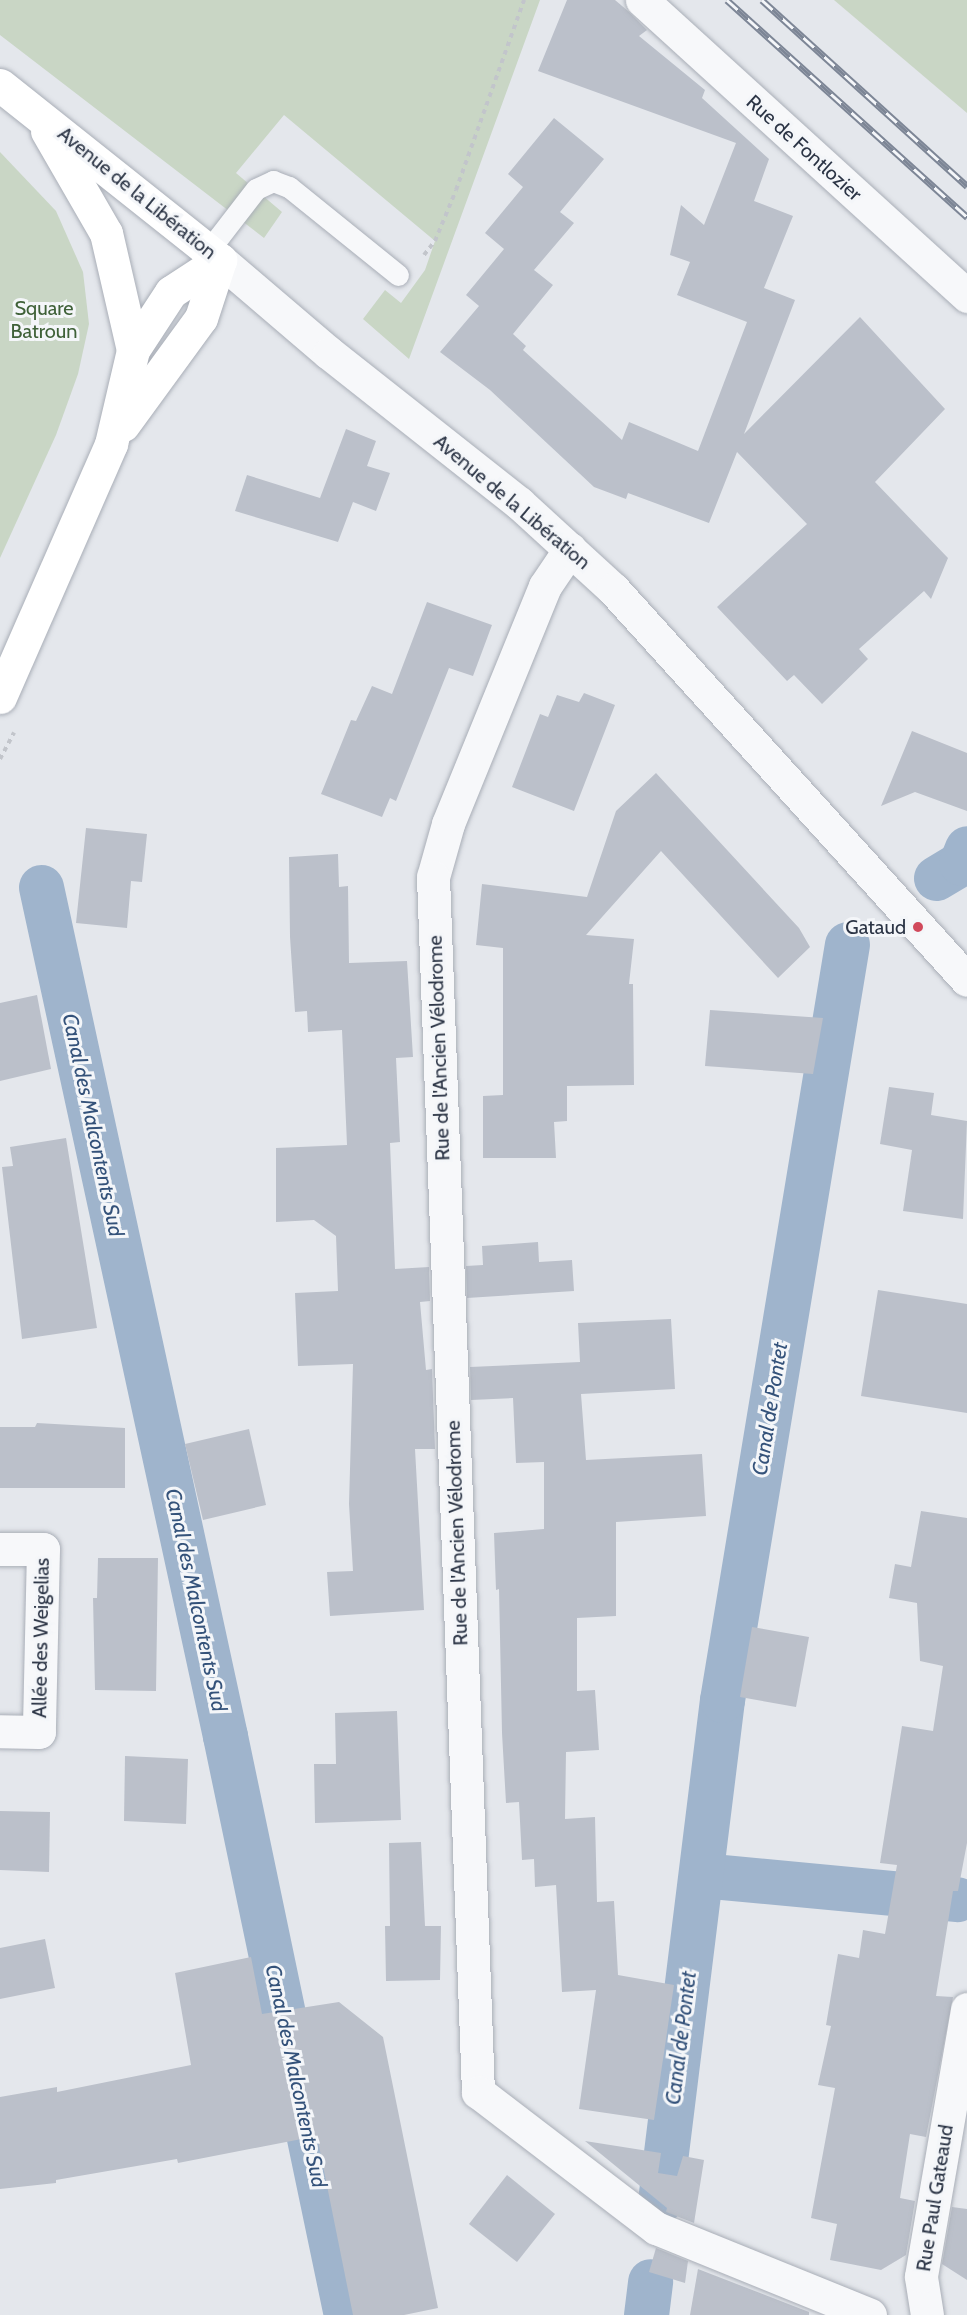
<!DOCTYPE html>
<meta charset="utf-8">
<style>
body{margin:0}
#map{position:relative;width:967px;height:2315px;overflow:hidden;background:#e4e7ec;font-family:Cabin,sans-serif}
div>[style]{position:absolute}
[style*='--x']{left:calc(var(--x)*1px);top:calc(var(--y)*1px);width:calc(var(--w)*1px);rotate:calc(var(--a)*1deg)}
.green>*{inset:0;background:#c9d6c5}
.canal>*{height:45px;margin:-22.5px;padding:0 22.5px;transform-origin:22.5px;border-radius:22.5px;background:#9fb4cc}
.building>*{inset:0;background:#bbc0ca}
.path>*{height:4px;margin-top:-2px;transform-origin:0;background:repeating-linear-gradient(90deg,#c2c5cb 0 4.5px,transparent 0 9px)}
.roads{filter:drop-shadow(0 0 2px #a9aeb7) drop-shadow(0 0 2px #a9aeb7)}
.service>*{height:21px;margin:-10.5px;padding:0 10.5px;transform-origin:10.5px;border-radius:10.5px;background:#f7f8fa}
.minor>*{height:33px;margin:-16.5px;padding:0 16.5px;transform-origin:16.5px;border-radius:16.5px;background:#f7f8fa}
.tertiary>*{height:33px;margin:-16.5px;padding:0 16.5px;transform-origin:16.5px;border-radius:16.5px;background:#f7f8fa}
.secondary>*{height:33px;margin:-16.5px;padding:0 16.5px;transform-origin:16.5px;border-radius:16.5px;background:#fff}
.rail>*{height:7px;margin-top:-3.5px;transform-origin:0;background:repeating-linear-gradient(90deg,#f4f6f9 0 14px,#7d8696 0 28px);box-sizing:border-box;border-block:2px solid #7d8696}
.dots>*{width:16px;height:16px;translate:-50% -50%;box-sizing:border-box;border:3px solid #f4f6f9;border-radius:50%}
span{translate:-50% -50%;white-space:nowrap;text-align:center;line-height:1.15;-webkit-text-stroke:6px #f4f6f9;paint-order:stroke}
.street-label{font-size:20px;color:#2b3445}
.park-label{font-size:20px;color:#3f6138}
.poi-label{font-size:20px;color:#2b3445}
.right{translate:-100% -50%;text-align:right}
.water-label{font-size:21px;color:#34527a;font-style:italic}
</style>
<div id="map">
<div class="green">
<i style="clip-path:polygon(0 0,540px 0,409px 359px,363px 319px,385px 290px,401px 303px,425px 270px,435px 241px,284px 115px,236px 173px,282px 212px,264px 238px,0 35px)"></i>
<i style="clip-path:polygon(834px 0,967px 0,967px 113px)"></i>
<i style="clip-path:polygon(0 152px,56px 211px,83px 272px,89px 324px,78px 374px,56px 435px,0 558px)"></i>
</div>
<div class="canal">
<i style="--x:936;--y:878;--w:29;--a:-31"></i>
<i style="--x:961;--y:863;--w:16;--a:-68"></i>
<i style="--x:41;--y:887;--w:869;--a:77.77"></i>
<i style="--x:225;--y:1736;--w:592;--a:78.2"></i>
<i style="--x:701;--y:1875;--w:257;--a:5.4"></i>
<i style="--x:660;--y:2201;--w:505;--a:-82.95"></i>
<i style="--x:722;--y:1700;--w:766;--a:-80.61"></i>
<i style="--x:646;--y:2315;--w:34;--a:-83"></i>
</div>
<div class="building">
<i style="clip-path:polygon(567px 0,615px 0,628px 11px,647px 30px,639px 36px,705px 90px,702px 98px,769px 159px,754px 201px,793px 216px,764px 288px,795px 300px,744px 434px,860px 317px,945px 409px,875px 482px,948px 558px,931px 599px,924px 591px,859px 649px,868px 659px,822px 704px,794px 675px,787px 681px,717px 607px,807px 524px,737px 452px,709px 523px,628px 493px,626px 499px,594px 487px,490px 390px,440px 352px,479px 306px,466px 295px,504px 249px,485px 233px,523px 187px,508px 174px,554px 118px,604px 159px,560px 212px,574px 223px,534px 270px,553px 285px,513px 334px,526px 346px,523px 350px,622px 440px,629px 422px,698px 451px,747px 322px,677px 295px,690px 262px,670px 255px,681px 205px,704px 225px,736px 143px,538px 71px)"></i>
<i style="clip-path:polygon(346px 429px,376px 441px,367px 466px,390px 473px,376px 511px,353px 502px,338px 542px,235px 511px,247px 475px,320px 498px)"></i>
<i style="clip-path:polygon(427px 602px,492px 625px,473px 676px,449px 668px,396px 801px,390px 798px,382px 817px,321px 794px,351px 720px,356px 721px,372px 686px,392px 694px)"></i>
<i style="clip-path:polygon(584px 693px,615px 705px,574px 811px,512px 787px,540px 714px,548px 717px,557px 695px,579px 702px)"></i>
<i style="clip-path:polygon(912px 731px,967px 753px,967px 811px,915px 792px,881px 806px)"></i>
<i style="clip-path:polygon(656px 773px,799px 928px,810px 947px,778px 978px,661px 851px,586px 935px,634px 939px,629px 984px,633px 984px,634px 1085px,567px 1086px,567px 1121px,554px 1122px,556px 1158px,483px 1158px,483px 1096px,503px 1095px,503px 948px,476px 945px,482px 884px,587px 897px,616px 811px)"></i>
<i style="clip-path:polygon(86px 828px,147px 834px,142px 882px,131px 881px,127px 928px,76px 923px)"></i>
<i style="clip-path:polygon(338px 854px,339px 887px,348px 886px,349px 963px,407px 961px,413px 1057px,396px 1058px,400px 1142px,390px 1143px,395px 1269px,429px 1267px,430px 1301px,420px 1302px,426px 1370px,432px 1369px,435px 1449px,415px 1449px,424px 1610px,330px 1616px,327px 1572px,353px 1571px,349px 1504px,353px 1364px,298px 1366px,295px 1293px,338px 1291px,336px 1236px,314px 1220px,276px 1222px,276px 1148px,347px 1145px,342px 1030px,308px 1032px,307px 1011px,295px 1012px,290px 937px,289px 857px)"></i>
<i style="clip-path:polygon(37px 995px,51px 1069px,0 1081px,0 1003px)"></i>
<i style="clip-path:polygon(710px 1010px,823px 1018px,813px 1074px,705px 1066px)"></i>
<i style="clip-path:polygon(889px 1087px,934px 1093px,931px 1115px,967px 1121px,963px 1219px,903px 1211px,912px 1150px,880px 1144px)"></i>
<i style="clip-path:polygon(66px 1138px,97px 1328px,22px 1339px,2px 1167px,13px 1166px,10px 1147px)"></i>
<i style="clip-path:polygon(538px 1242px,539px 1262px,572px 1260px,574px 1291px,467px 1298px,466px 1266px,483px 1265px,482px 1246px)"></i>
<i style="clip-path:polygon(878px 1290px,967px 1304px,967px 1413px,861px 1396px)"></i>
<i style="clip-path:polygon(671px 1319px,675px 1389px,581px 1394px,586px 1460px,702px 1454px,706px 1516px,616px 1522px,616px 1616px,577px 1618px,577px 1691px,595px 1690px,599px 1750px,566px 1752px,565px 1819px,595px 1817px,597px 1902px,614px 1901px,618px 1975px,674px 1985px,654px 2120px,579px 2109px,596px 1990px,562px 1992px,556px 1885px,535px 1887px,534px 1859px,522px 1860px,519px 1802px,506px 1803px,502px 1733px,499px 1589px,496px 1590px,494px 1533px,544px 1529px,544px 1462px,516px 1463px,513px 1398px,471px 1400px,470px 1367px,580px 1362px,578px 1323px)"></i>
<i style="clip-path:polygon(37px 1423px,125px 1428px,125px 1488px,0 1488px,0 1427px,35px 1427px)"></i>
<i style="clip-path:polygon(249px 1429px,266px 1505px,203px 1520px,185px 1444px)"></i>
<i style="clip-path:polygon(921px 1511px,967px 1518px,967px 1843px,958px 1891px,953px 1891px,936px 1996px,953px 1997px,926px 2137px,910px 2134px,900px 2198px,915px 2201px,906px 2255px,881px 2270px,830px 2260px,837px 2224px,811px 2218px,835px 2088px,818px 2085px,831px 2026px,826px 2025px,838px 1954px,859px 1958px,863px 1930px,885px 1934px,897px 1865px,880px 1863px,902px 1726px,933px 1731px,943px 1666px,920px 1661px,917px 1603px,889px 1598px,895px 1564px,911px 1567px)"></i>
<i style="clip-path:polygon(98px 1558px,158px 1558px,156px 1691px,95px 1690px,93px 1598px,97px 1598px)"></i>
<i style="clip-path:polygon(752px 1627px,809px 1637px,796px 1707px,740px 1697px)"></i>
<i style="clip-path:polygon(397px 1711px,401px 1820px,315px 1823px,314px 1764px,336px 1764px,335px 1713px)"></i>
<i style="clip-path:polygon(125px 1756px,188px 1759px,186px 1824px,124px 1821px)"></i>
<i style="clip-path:polygon(0 1811px,50px 1812px,49px 1872px,0 1870px)"></i>
<i style="clip-path:polygon(421px 1842px,425px 1926px,441px 1926px,440px 1980px,386px 1981px,385px 1926px,390px 1926px,389px 1843px)"></i>
<i style="clip-path:polygon(45px 1939px,55px 1988px,0 1999px,0 1948px)"></i>
<i style="clip-path:polygon(251px 1957px,262px 2014px,339px 2002px,383px 2037px,438px 2308px,404px 2315px,353px 2315px,317px 2136px,178px 2163px,177px 2159px,56px 2180px,56px 2183px,0 2189px,0 2097px,57px 2087px,57px 2092px,191px 2065px,175px 1973px)"></i>
<i style="clip-path:polygon(585px 2141px,661px 2153px,658px 2173px,677px 2176px,683px 2156px,704px 2160px,694px 2223px,666px 2212px,667px 2208px)"></i>
<i style="clip-path:polygon(507px 2175px,555px 2214px,517px 2262px,469px 2224px)"></i>
<i style="clip-path:polygon(952px 2207px,967px 2209px,967px 2280px,942px 2264px)"></i>
<i style="clip-path:polygon(656px 2248px,688px 2261px,685px 2283px,649px 2272px)"></i>
<i style="clip-path:polygon(698px 2269px,809px 2312px,809px 2315px,690px 2315px)"></i>
</div>
<div class="path">
<i style="--x:424;--y:255;--w:18;--a:-52"></i>
<i style="--x:435;--y:241;--w:55;--a:-67.6"></i>
<i style="--x:456;--y:190;--w:202;--a:-70.3"></i>
<i style="--x:0;--y:759;--w:30;--a:-62"></i>
</div>
<div class="roads">
<div class="service">
<i style="--x:208;--y:251;--w:78;--a:-52.3"></i>
<i style="--x:256;--y:189;--w:19;--a:-25"></i>
<i style="--x:273;--y:181;--w:17;--a:21"></i>
<i style="--x:289;--y:187;--w:140;--a:38.9"></i>
</div>
<div class="minor">
<i style="--x:642;--y:0;--w:440;--a:42.3"></i>
<i style="--x:570;--y:549;--w:45;--a:124"></i>
<i style="--x:545;--y:586;--w:257;--a:112.2"></i>
<i style="--x:448;--y:824;--w:55;--a:105.8"></i>
<i style="--x:433;--y:877;--w:1216;--a:87.88"></i>
<i style="--x:478;--y:2092;--w:224;--a:37.4"></i>
<i style="--x:656;--y:2228;--w:231;--a:22.1"></i>
<i style="--x:0;--y:1549;--w:43;--a:0"></i>
<i style="--x:43;--y:1549;--w:183;--a:91.3"></i>
<i style="--x:39;--y:1732;--w:39;--a:-179"></i>
</div>
<div class="tertiary">
<i style="--x:220;--y:260;--w:143;--a:40.5"></i>
<i style="--x:329;--y:353;--w:242;--a:38.3"></i>
<i style="--x:519;--y:503;--w:127;--a:42.5"></i>
<i style="--x:613;--y:589;--w:527;--a:47.84"></i>
<i style="--x:927;--y:2315;--w:39;--a:-99"></i>
<i style="--x:921;--y:2276;--w:271;--a:-80.2"></i>
</div>
<div class="secondary">
<i style="--x:0;--y:85;--w:281;--a:38.5"></i>
<i style="--x:47;--y:131;--w:118;--a:60"></i>
<i style="--x:106;--y:233;--w:120;--a:77"></i>
<i style="--x:123;--y:425;--w:132;--a:-53.9"></i>
<i style="--x:201;--y:318;--w:61;--a:-71.9"></i>
<i style="--x:0;--y:697;--w:276;--a:-66.3"></i>
<i style="--x:111;--y:444;--w:97;--a:-76.8"></i>
<i style="--x:133;--y:350;--w:69;--a:-56.8"></i>
<i style="--x:171;--y:292;--w:59;--a:-33.1"></i>
</div>
</div>
<div class="rail">
<i style="--x:727;--y:0;--w:324;--a:42.1"></i>
<i style="--x:762;--y:0;--w:277;--a:42.2"></i>
</div>
<div class="dots">
<i style="left:918px;top:927px;background:#d1495b"></i>
</div>
<div class="street-label">
<span style="left:804px;top:148px;rotate:42deg">Rue de Fontlozier</span>
<span style="left:137px;top:193px;rotate:39deg">Avenue de la Libération</span>
<span style="left:512px;top:502px;rotate:40deg">Avenue de la Libération</span>
<span style="left:439px;top:1048px;rotate:-92deg">Rue de l'Ancien Vélodrome</span>
<span style="left:457px;top:1533px;rotate:-92deg">Rue de l'Ancien Vélodrome</span>
<span style="left:41px;top:1638px;rotate:-89deg">Allée des Weigelias</span>
<span style="left:935px;top:2198px;rotate:-81deg">Rue Paul Gateaud</span>
</div>
<div class="park-label">
<span style="left:44px;top:320px">Square<br>Batroun</span>
</div>
<div class="poi-label">
<span class="right" style="left:906px;top:927px">Gataud</span>
</div>
<div class="water-label">
<span style="left:93px;top:1125px;rotate:78deg">Canal des Malcontents Sud</span>
<span style="left:770px;top:1409px;rotate:-81deg">Canal de Pontet</span>
<span style="left:196px;top:1600px;rotate:78deg">Canal des Malcontents Sud</span>
<span style="left:681px;top:2038px;rotate:-83deg">Canal de Pontet</span>
<span style="left:296px;top:2076px;rotate:78deg">Canal des Malcontents Sud</span>
</div>
</div>
